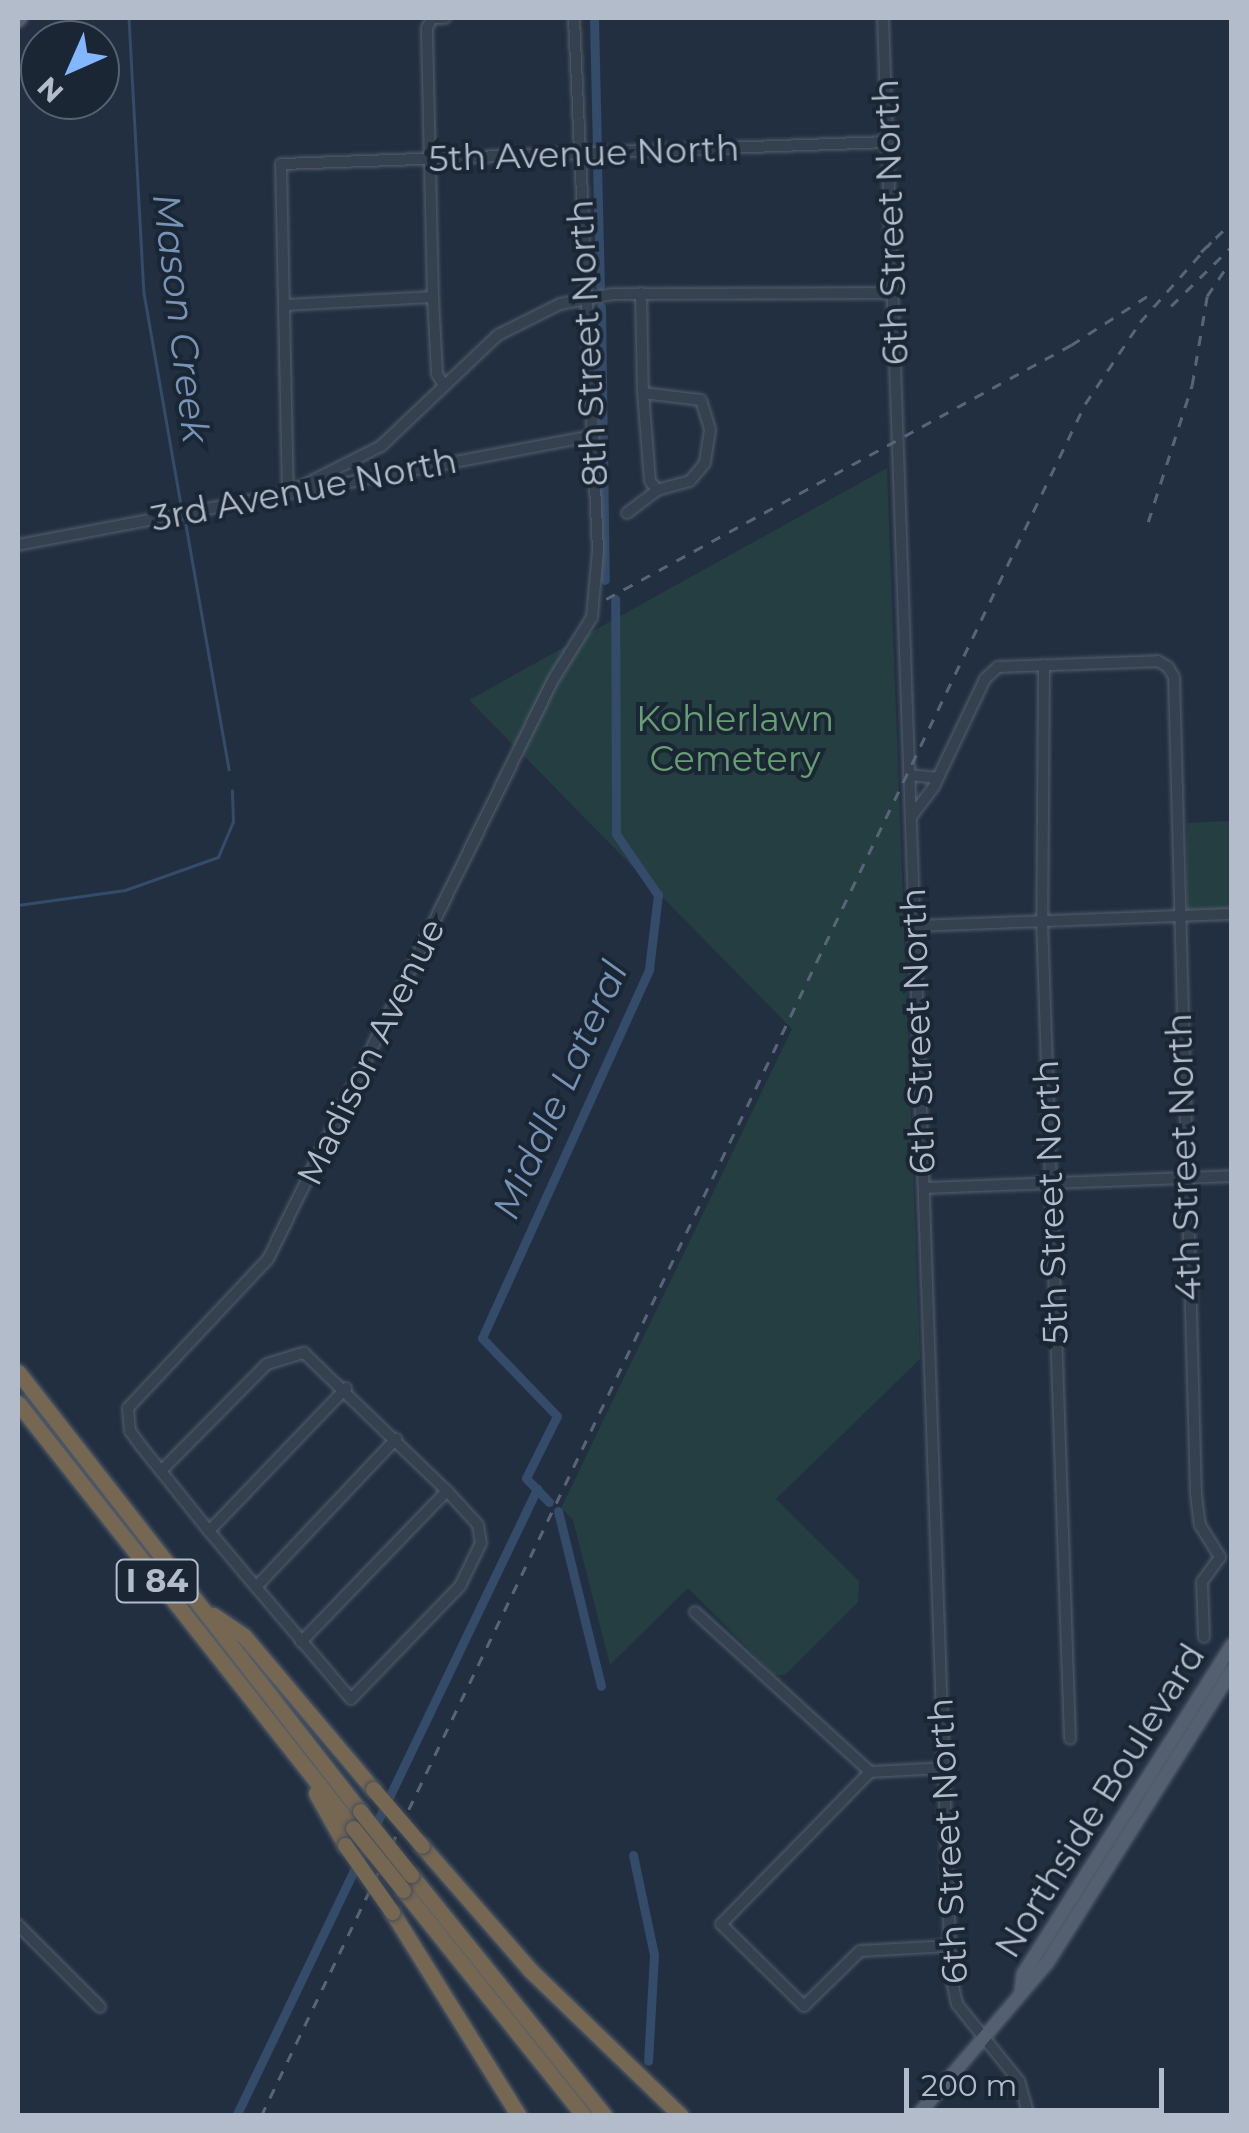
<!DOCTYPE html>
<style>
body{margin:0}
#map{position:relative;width:1249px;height:2133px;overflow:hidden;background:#222f40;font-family:Montserrat,sans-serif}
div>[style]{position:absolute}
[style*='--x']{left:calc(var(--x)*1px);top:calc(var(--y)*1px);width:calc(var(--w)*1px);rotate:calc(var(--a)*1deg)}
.green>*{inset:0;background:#243e41}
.stream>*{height:2.5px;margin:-1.25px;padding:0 1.25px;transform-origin:1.25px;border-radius:1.25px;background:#344b69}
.canal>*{height:9px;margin:-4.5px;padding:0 4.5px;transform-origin:4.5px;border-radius:4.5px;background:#344b69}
.roads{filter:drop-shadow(0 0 2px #545f6e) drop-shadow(0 0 2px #545f6e)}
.minor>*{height:10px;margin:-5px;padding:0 5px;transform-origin:5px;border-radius:5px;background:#364150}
.major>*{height:12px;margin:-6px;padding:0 6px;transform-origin:6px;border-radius:6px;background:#546070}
.highway>*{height:15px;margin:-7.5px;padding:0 7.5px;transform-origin:7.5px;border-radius:7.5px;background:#766752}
.rail>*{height:2.5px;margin-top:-1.25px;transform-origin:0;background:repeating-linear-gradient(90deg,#576577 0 10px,transparent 0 20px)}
.bridges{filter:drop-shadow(0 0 2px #414c5b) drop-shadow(0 0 2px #414c5b)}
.highway-bridge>*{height:15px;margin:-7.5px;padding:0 7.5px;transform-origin:7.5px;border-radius:7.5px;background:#766752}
span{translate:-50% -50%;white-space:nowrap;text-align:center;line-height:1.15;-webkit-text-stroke:8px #1b2635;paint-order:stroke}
.shield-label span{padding:2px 8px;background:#1b2635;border:2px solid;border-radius:8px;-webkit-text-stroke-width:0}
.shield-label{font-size:32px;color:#b2bccb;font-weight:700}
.street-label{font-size:35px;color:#b2bccb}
.park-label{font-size:35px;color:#679e72}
.water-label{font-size:38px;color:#7793b5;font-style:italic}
.frame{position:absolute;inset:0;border:20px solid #b2bccb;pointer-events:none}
.north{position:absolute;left:20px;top:20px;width:100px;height:100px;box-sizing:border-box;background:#1b2635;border:2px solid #576271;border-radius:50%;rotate:225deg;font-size:28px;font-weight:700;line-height:40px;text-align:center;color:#b2bccb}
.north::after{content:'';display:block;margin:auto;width:35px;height:45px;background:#82b6ff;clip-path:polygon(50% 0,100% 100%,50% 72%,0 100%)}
.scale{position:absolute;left:904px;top:2068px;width:260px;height:45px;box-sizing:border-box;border:5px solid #b2bccb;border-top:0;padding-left:12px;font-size:30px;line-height:35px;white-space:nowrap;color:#b2bccb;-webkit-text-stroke:8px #1b2635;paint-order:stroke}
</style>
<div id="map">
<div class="green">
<i style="clip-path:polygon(887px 468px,920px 1359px,776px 1499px,859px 1581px,858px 1602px,785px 1675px,775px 1675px,688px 1588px,610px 1665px,573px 1520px,561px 1508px,792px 1029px,469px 700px)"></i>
<i style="clip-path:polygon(1231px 821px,1231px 910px,1187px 911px,1187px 823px)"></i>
</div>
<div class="stream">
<i style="--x:129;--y:18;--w:275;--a:86.9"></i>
<i style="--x:144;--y:293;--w:214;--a:80.1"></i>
<i style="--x:186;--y:525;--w:248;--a:80"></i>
<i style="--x:18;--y:905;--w:108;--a:-8"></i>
<i style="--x:125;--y:890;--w:99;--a:-19.5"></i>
<i style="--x:218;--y:857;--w:38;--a:-67"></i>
<i style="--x:233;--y:822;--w:31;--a:-92"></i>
<i style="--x:1232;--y:1385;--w:57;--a:90"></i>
</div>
<div class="canal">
<i style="--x:594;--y:18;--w:131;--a:88.7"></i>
<i style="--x:597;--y:165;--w:121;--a:88.6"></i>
<i style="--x:601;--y:307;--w:273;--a:89.2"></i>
<i style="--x:549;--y:1502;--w:33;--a:-134"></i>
<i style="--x:526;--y:1478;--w:69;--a:-63.4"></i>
<i style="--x:557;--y:1416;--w:108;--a:-133.9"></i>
<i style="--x:482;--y:1338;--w:405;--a:-65.6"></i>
<i style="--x:649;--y:969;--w:75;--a:-83.1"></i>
<i style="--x:658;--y:895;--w:74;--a:-124.5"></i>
<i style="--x:616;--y:834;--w:235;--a:-90.2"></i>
<i style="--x:558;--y:1511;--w:180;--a:76.2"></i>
<i style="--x:633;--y:1855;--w:102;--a:78.1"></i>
<i style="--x:654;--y:1955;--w:106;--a:93.2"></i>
<i style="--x:236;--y:2116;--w:696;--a:-64.36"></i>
</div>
<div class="roads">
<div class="minor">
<i style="--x:883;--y:18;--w:1959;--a:88.01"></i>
<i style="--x:951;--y:1976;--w:29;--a:78"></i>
<i style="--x:957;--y:2004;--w:99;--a:51.2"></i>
<i style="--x:1019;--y:2081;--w:36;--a:74"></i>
<i style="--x:888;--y:142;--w:607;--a:177.92"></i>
<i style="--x:281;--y:164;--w:329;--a:88.8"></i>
<i style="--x:288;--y:493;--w:104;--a:-26.8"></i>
<i style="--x:381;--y:446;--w:161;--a:-43.5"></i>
<i style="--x:498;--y:335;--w:69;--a:-26.6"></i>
<i style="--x:560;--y:304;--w:54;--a:-10.7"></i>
<i style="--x:613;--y:294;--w:280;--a:-0.2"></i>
<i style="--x:641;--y:293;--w:100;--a:88.9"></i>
<i style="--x:286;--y:305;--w:147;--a:-3.1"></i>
<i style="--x:443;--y:384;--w:12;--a:-121"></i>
<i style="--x:437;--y:374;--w:77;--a:-93"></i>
<i style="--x:433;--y:297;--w:269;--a:-91.3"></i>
<i style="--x:427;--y:28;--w:11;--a:-63"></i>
<i style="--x:432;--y:18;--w:13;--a:0"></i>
<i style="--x:643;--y:393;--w:58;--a:6.9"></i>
<i style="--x:701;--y:400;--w:31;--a:73"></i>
<i style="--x:710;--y:430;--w:33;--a:99"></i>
<i style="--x:705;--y:463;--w:23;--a:130"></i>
<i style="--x:690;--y:481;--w:34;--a:165"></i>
<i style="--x:657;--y:490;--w:11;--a:-128"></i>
<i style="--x:650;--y:481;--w:88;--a:-94.5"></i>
<i style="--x:308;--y:490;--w:288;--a:-10.8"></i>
<i style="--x:627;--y:513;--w:38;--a:-37"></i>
<i style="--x:18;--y:545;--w:278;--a:-10.8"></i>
<i style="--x:1044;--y:665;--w:255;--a:90.4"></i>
<i style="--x:1042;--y:920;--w:819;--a:88.04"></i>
<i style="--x:909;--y:775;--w:29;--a:6"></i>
<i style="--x:911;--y:817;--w:39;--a:-53"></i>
<i style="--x:934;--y:786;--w:119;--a:-64.5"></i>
<i style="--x:985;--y:679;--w:18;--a:-43"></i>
<i style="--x:998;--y:667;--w:160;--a:-2.1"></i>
<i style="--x:1158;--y:661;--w:12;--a:31"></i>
<i style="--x:1168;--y:667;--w:12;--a:59"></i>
<i style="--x:1174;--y:677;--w:817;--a:88.46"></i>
<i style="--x:1196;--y:1494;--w:31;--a:83"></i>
<i style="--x:1200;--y:1525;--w:38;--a:58"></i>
<i style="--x:1220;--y:1557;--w:31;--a:126"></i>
<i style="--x:1202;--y:1582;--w:55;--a:87.9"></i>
<i style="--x:915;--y:926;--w:317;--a:-2.2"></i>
<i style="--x:924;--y:1188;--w:308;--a:-2.2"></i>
<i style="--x:161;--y:1471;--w:151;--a:-45.3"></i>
<i style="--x:267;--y:1364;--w:39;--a:-17"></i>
<i style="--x:304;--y:1353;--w:199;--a:44"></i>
<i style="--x:447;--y:1491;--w:46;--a:47.6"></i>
<i style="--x:478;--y:1525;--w:18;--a:81"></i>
<i style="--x:481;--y:1543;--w:48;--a:116"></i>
<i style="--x:460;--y:1586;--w:157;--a:134"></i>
<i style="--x:351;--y:1699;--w:147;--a:-130.3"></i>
<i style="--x:256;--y:1587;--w:73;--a:-130"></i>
<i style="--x:209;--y:1531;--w:109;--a:-128.7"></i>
<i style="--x:141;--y:1446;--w:19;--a:-126"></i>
<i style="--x:130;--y:1431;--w:23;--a:-95"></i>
<i style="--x:128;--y:1408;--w:204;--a:-46.8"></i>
<i style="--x:268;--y:1259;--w:645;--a:-63.79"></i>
<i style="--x:553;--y:680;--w:74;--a:-58.2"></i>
<i style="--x:592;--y:617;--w:66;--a:-84.8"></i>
<i style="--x:598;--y:551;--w:534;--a:-92.58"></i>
<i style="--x:209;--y:1531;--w:198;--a:-46.2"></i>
<i style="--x:256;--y:1587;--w:204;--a:-46.6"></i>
<i style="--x:695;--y:1612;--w:237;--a:42.4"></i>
<i style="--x:870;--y:1772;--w:74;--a:-3.1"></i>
<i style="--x:301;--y:1642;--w:210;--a:-46"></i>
<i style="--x:870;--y:1772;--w:213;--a:134.4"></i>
<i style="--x:721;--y:1924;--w:117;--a:44.7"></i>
<i style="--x:804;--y:2006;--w:78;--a:-44.5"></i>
<i style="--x:860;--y:1951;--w:90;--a:-3.2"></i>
<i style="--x:18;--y:1925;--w:116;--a:45"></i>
</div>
<div class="major">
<i style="--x:18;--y:21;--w:4;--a:-45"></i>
<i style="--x:1021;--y:1989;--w:15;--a:-82"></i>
<i style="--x:1023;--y:1974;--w:390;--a:-57.6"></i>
<i style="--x:917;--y:2116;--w:202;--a:-49.6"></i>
<i style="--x:1048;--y:1962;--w:344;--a:-57.7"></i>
</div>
<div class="highway">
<i style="--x:18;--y:1372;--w:556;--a:52.08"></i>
<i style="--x:18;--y:1403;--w:541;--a:51.75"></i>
<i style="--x:213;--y:1615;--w:37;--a:34"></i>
<i style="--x:244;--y:1636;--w:200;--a:49.9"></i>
<i style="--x:316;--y:1793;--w:60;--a:60.9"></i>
<i style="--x:422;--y:1846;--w:164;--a:48.9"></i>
<i style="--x:530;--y:1970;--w:210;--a:44"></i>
<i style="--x:411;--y:1875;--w:309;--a:51.2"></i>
<i style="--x:403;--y:1890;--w:290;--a:51.3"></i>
<i style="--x:392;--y:1912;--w:240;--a:58.1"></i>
</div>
</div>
<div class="rail">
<i style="--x:1201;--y:252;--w:43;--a:-44.1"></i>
<i style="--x:1171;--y:306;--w:86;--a:-44.5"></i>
<i style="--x:1148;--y:522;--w:144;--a:-72.2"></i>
<i style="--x:1192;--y:385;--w:90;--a:-80.4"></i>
<i style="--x:1207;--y:296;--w:40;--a:-56"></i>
<i style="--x:606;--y:599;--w:530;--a:-28.64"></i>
<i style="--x:1071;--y:345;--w:100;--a:-32.7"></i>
<i style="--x:261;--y:2116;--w:1900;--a:-64.3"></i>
<i style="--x:1085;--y:404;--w:99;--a:-56.1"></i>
<i style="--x:1140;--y:322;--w:107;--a:-48.4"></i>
</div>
<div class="bridges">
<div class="highway-bridge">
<i style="--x:373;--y:1789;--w:75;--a:49.3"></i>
<i style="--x:360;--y:1811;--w:82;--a:51.4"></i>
<i style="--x:353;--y:1828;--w:80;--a:51.1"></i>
<i style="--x:345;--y:1845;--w:82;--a:55"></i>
</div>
</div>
<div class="shield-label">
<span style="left:157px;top:1581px">I 84</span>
</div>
<div class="street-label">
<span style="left:584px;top:154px;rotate:-2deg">5th Avenue North</span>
<span style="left:891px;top:222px;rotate:-92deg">6th Street North</span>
<span style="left:588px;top:343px;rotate:-93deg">8th Street North</span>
<span style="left:304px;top:490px;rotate:-11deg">3rd Avenue North</span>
<span style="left:918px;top:1031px;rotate:-92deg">6th Street North</span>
<span style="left:371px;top:1052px;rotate:-64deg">Madison Avenue</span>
<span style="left:1184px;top:1157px;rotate:-92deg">4th Street North</span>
<span style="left:1051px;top:1202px;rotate:-92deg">5th Street North</span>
<span style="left:1100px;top:1801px;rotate:-58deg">Northside Boulevard</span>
<span style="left:948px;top:1841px;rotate:-93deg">6th Street North</span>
</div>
<div class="park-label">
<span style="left:735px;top:739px">Kohlerlawn<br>Cemetery</span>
</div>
<div class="water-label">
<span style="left:181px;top:318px;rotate:83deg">Mason Creek</span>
<span style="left:560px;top:1090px;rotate:-66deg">Middle Lateral</span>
</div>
<div class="frame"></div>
<div class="north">N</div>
<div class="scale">200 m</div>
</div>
